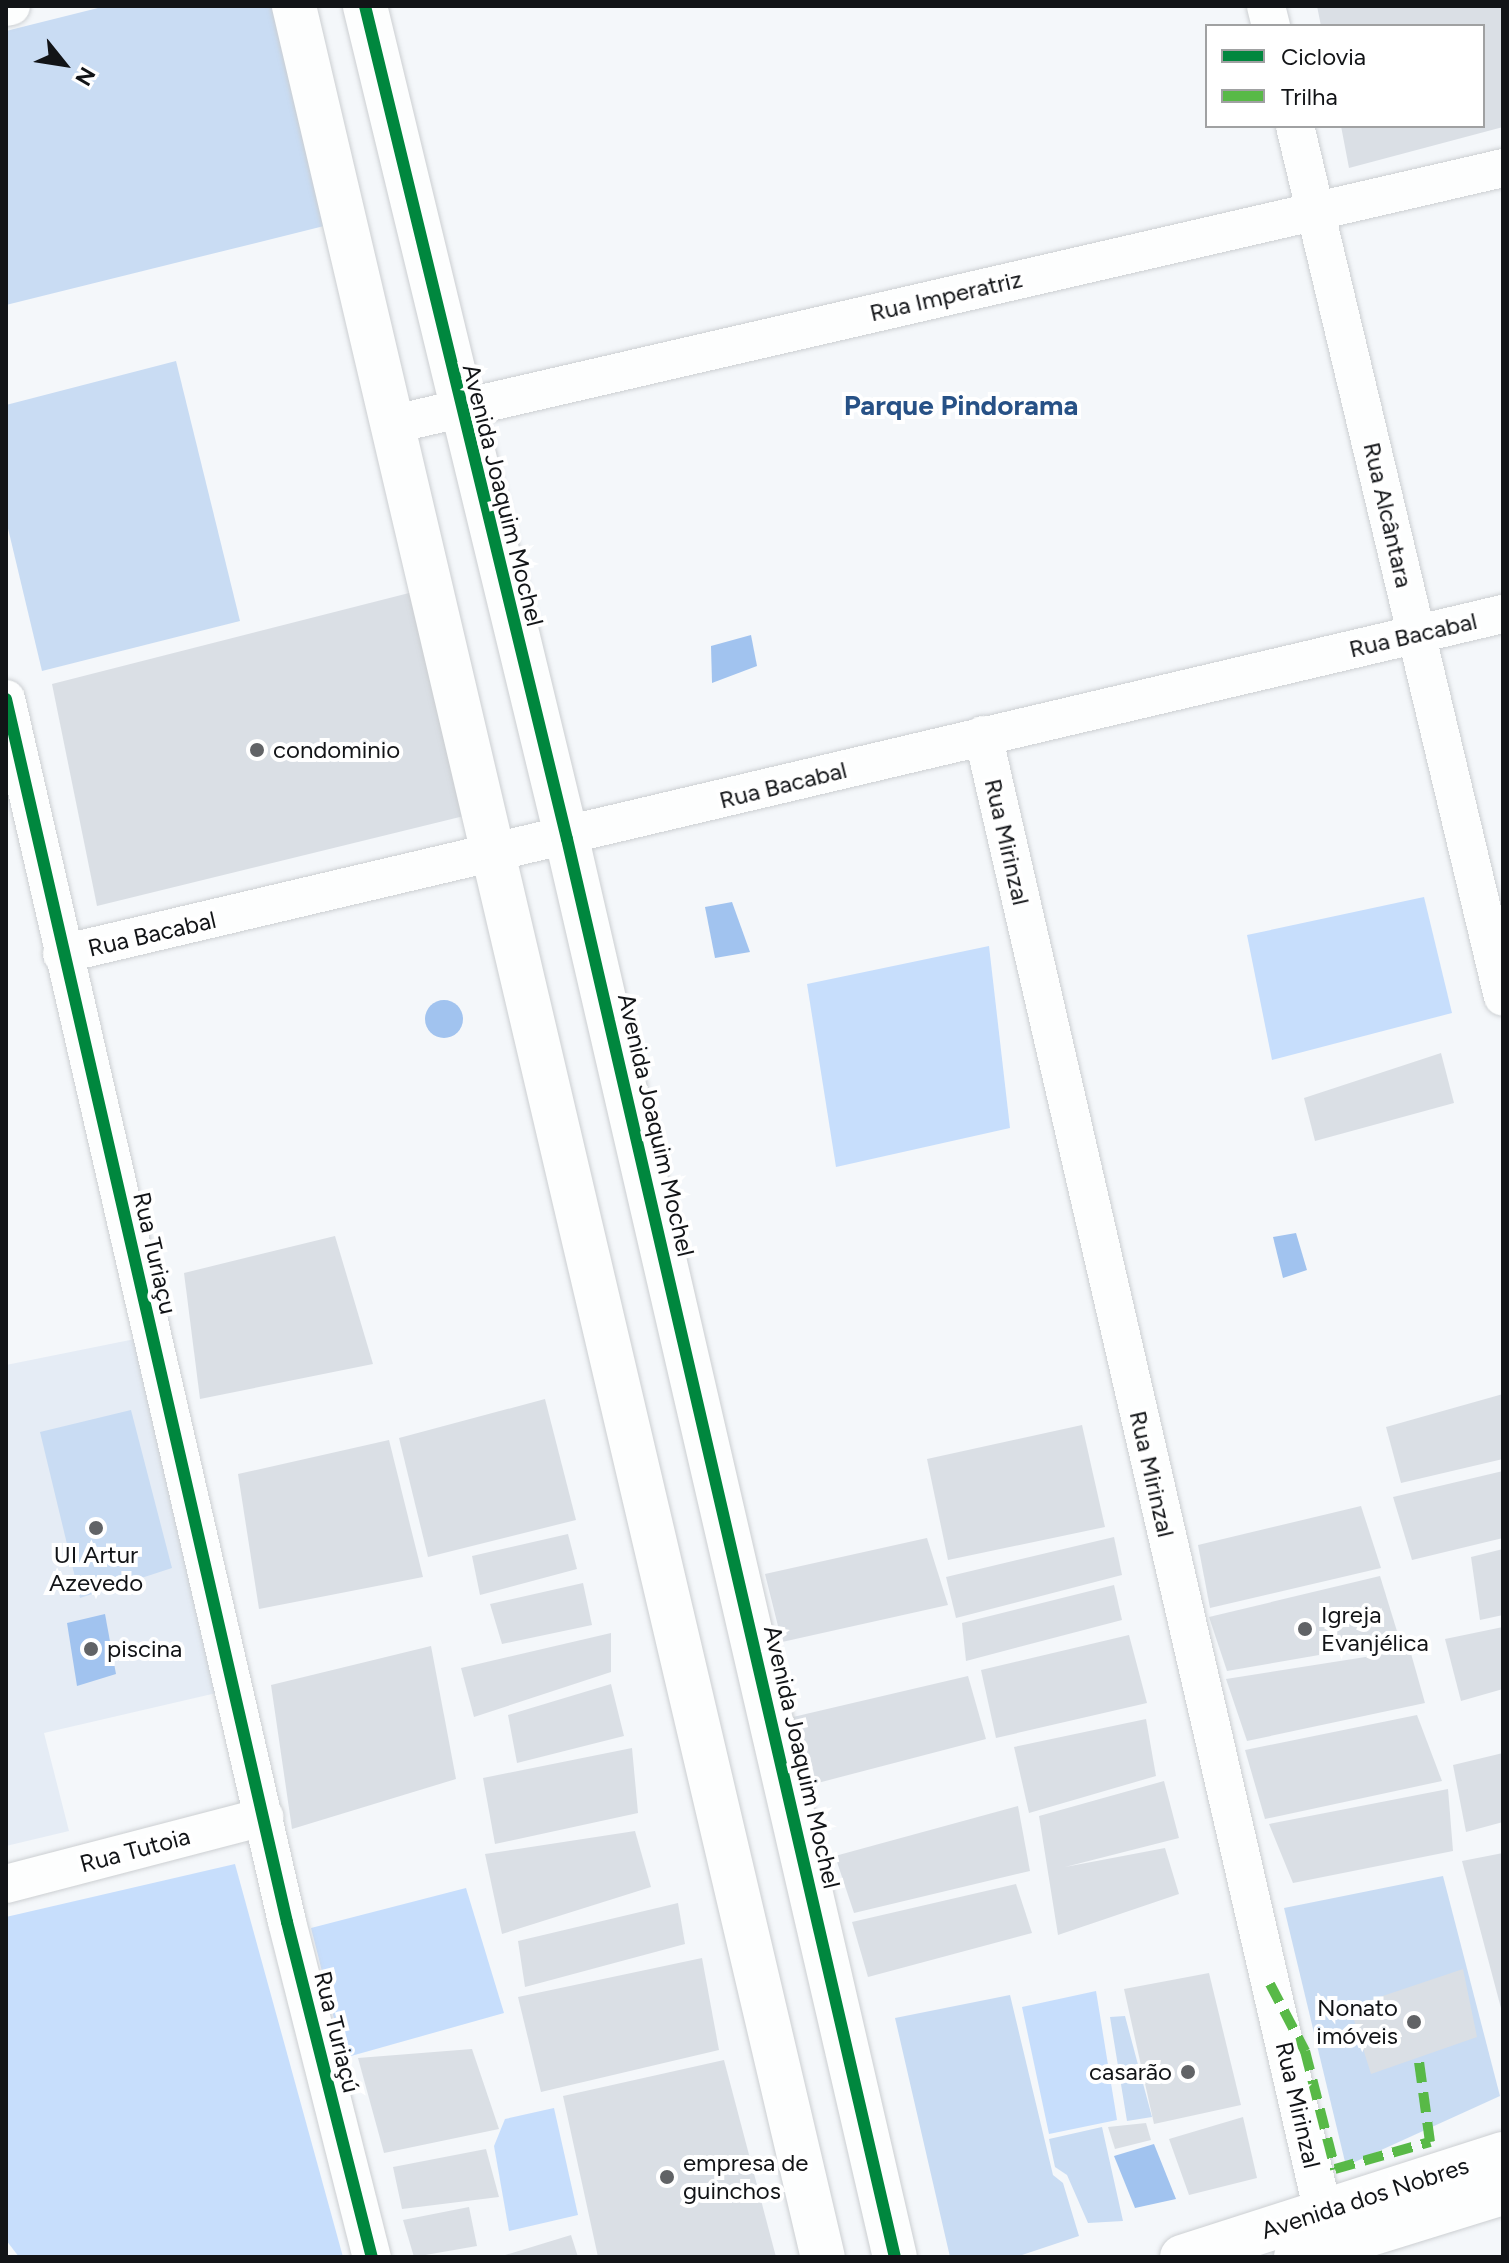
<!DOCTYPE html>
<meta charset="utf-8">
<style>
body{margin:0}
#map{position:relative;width:1509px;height:2263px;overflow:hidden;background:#f4f7fa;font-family:Figtree,sans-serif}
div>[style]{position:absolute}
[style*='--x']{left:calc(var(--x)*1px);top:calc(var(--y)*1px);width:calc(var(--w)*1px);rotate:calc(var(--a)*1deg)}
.built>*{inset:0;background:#e5ecf5}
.green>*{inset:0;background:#c9dcf3}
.forest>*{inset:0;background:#c7defc}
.water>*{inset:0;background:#a1c3ef}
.round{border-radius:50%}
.building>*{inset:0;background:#dadfe5}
.roads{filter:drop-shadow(0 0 2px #cccfd2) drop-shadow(0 0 2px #cccfd2)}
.street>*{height:38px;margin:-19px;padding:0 19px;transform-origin:19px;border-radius:19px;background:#fdfefe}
.secondary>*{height:44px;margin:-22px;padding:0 22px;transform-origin:22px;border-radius:22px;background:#fdfefe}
.quiet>*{height:10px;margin-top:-5px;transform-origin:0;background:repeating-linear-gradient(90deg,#58b947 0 20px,transparent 0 30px)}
.cycleway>*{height:12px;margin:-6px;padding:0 6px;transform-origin:6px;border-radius:6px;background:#00873e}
.dots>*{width:22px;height:22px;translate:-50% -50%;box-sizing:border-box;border:4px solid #fff;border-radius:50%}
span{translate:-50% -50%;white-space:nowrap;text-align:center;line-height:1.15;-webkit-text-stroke:8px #fff;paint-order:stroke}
.street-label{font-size:24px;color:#121417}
.poi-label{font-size:24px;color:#121417}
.left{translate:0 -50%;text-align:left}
.right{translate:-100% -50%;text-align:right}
.quarter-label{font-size:28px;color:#275186;font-weight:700}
.frame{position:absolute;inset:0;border:8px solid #121417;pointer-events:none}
.legend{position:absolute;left:1205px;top:24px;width:280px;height:104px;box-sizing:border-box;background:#fff;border:2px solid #a0a1a2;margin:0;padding:10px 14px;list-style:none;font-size:24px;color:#121417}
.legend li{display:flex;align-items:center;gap:16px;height:40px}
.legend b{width:40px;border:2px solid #a0a1a2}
.north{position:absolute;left:24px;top:24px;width:80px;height:80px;-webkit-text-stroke:6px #fff;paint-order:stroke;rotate:120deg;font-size:22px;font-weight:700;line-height:32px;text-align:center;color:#121417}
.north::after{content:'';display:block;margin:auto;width:28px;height:36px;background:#121417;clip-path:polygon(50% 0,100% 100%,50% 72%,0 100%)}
</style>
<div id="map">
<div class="built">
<i style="clip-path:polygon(140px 1338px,225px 1691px,44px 1733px,69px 1831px,6px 1846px,6px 1365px)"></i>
</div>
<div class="green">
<i style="clip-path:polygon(106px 6px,274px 6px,328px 225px,6px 305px,6px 31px)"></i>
<i style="clip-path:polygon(176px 361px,240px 621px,42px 671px,6px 520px,6px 405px)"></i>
<i style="clip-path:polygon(131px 1410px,172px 1568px,80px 1598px,40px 1432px)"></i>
<i style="clip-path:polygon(1443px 1876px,1500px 2096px,1346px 2166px,1284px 1908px)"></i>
<i style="clip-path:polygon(1010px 1995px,1053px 2175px,1063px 2183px,1079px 2236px,1016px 2257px,950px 2257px,895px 2018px)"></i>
<i style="clip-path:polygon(1125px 2016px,1152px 2117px,1127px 2121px,1110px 2017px)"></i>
<i style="clip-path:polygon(1102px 2127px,1123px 2221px,1088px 2223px,1067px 2175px,1055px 2167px,1049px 2139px)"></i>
</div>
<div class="forest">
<i style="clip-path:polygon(1424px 897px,1452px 1013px,1272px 1060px,1247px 935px)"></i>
<i style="clip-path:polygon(989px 946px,1010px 1128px,836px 1167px,807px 984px)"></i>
<i style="clip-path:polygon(235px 1864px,343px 2257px,19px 2257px,6px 2240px,6px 1917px)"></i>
<i style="clip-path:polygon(466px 1888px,504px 2013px,344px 2058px,311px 1928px)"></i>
<i style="clip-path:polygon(1096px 1991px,1117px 2120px,1049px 2134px,1022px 2007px)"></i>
<i style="clip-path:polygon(554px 2108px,578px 2215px,509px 2231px,494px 2146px,505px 2119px)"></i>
</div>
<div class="water">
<i style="clip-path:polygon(751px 635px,757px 666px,712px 683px,711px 646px)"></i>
<i style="clip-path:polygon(732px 902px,750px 952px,715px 958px,705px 907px)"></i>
<i class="round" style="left:425px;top:1000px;width:38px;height:38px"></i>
<i style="clip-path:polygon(1296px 1233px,1307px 1270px,1283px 1278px,1273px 1237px)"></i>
<i style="clip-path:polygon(105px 1614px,116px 1674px,77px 1686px,67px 1623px)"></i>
<i style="clip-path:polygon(1154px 2144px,1176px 2199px,1135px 2208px,1114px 2156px)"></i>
</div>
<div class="building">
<i style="clip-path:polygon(1317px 6px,1503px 6px,1503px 127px,1349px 168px,1341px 126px,1483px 126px,1483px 26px,1321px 26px)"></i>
<i style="clip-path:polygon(413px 592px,464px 816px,97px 906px,52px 684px)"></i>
<i style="clip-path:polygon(1441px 1053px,1454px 1103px,1315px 1141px,1304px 1098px)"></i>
<i style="clip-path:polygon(335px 1236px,373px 1364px,200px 1399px,184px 1273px)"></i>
<i style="clip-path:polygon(1503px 1394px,1503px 1459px,1401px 1483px,1386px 1427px)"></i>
<i style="clip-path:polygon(545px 1399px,576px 1520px,428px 1557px,399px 1438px)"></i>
<i style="clip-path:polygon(1082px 1425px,1105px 1527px,948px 1560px,927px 1459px)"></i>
<i style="clip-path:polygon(389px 1440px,423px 1577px,259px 1609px,238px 1474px)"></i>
<i style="clip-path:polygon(1503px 1471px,1503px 1538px,1412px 1560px,1393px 1497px)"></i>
<i style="clip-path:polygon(1361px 1506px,1381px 1568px,1210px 1608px,1198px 1545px)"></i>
<i style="clip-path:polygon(568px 1534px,577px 1569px,480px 1595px,472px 1556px)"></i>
<i style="clip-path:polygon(1114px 1537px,1122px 1575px,956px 1618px,946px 1577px)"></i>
<i style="clip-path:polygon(927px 1538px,948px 1605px,782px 1642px,765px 1574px)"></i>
<i style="clip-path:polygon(1503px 1549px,1503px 1615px,1480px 1620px,1471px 1557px)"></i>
<i style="clip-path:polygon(1380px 1576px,1400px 1641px,1227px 1671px,1209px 1617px)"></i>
<i style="clip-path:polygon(583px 1583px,592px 1625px,502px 1644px,490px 1604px)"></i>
<i style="clip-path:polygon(1114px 1585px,1122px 1620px,966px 1661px,962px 1623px)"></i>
<i style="clip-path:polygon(1503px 1627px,1503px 1689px,1461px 1701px,1445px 1639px)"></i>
<i style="clip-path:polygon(611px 1633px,611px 1672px,474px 1717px,461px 1668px)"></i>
<i style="clip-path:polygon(1129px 1635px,1147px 1703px,996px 1738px,981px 1670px)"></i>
<i style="clip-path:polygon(431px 1646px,456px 1779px,292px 1829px,271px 1685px)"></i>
<i style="clip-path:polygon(1410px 1650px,1425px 1703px,1247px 1741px,1226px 1679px)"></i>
<i style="clip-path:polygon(968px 1676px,986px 1739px,810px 1785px,793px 1717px)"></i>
<i style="clip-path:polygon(611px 1684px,624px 1736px,517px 1763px,508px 1715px)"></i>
<i style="clip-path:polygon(1417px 1715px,1442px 1781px,1265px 1819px,1245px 1750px)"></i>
<i style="clip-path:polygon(1146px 1719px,1156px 1776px,1029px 1813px,1014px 1747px)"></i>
<i style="clip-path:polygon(632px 1748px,638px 1813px,495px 1844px,483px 1778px)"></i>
<i style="clip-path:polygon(1503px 1753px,1503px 1822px,1466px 1832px,1453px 1765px)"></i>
<i style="clip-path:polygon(1164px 1781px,1179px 1838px,1065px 1867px,1165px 1848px,1179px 1894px,1058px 1935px,1039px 1816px)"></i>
<i style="clip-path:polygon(1448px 1789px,1453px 1851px,1293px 1883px,1269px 1824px)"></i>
<i style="clip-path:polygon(1018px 1806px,1030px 1871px,854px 1913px,835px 1856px)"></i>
<i style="clip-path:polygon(635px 1831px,651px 1887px,502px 1934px,485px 1854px)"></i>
<i style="clip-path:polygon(1503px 1853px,1503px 2012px,1502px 2012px,1462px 1861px)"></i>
<i style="clip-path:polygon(1016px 1884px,1032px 1933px,868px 1977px,852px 1922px)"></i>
<i style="clip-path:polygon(678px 1903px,685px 1944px,525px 1987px,518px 1941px)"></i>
<i style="clip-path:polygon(702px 1958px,719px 2050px,541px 2092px,518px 1997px)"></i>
<i style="clip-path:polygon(1463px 1969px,1477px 2037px,1371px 2074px,1350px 2007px)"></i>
<i style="clip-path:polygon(1209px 1973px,1241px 2105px,1154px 2124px,1124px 1989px)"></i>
<i style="clip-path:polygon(472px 2049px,499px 2129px,384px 2153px,358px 2058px)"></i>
<i style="clip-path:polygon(724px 2060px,776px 2257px,598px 2257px,563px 2096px)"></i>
<i style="clip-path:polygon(1243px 2117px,1257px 2178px,1189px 2195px,1169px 2139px)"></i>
<i style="clip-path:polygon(1146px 2123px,1151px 2140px,1115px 2149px,1108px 2127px)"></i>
<i style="clip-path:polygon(486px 2149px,499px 2197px,402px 2209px,393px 2167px)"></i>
<i style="clip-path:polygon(469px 2207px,477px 2246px,414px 2257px,403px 2220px)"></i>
<i style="clip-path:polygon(571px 2235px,578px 2257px,502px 2257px,502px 2256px)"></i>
</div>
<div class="roads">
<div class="street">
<i style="--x:1266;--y:6;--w:21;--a:76"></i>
<i style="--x:6;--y:7;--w:5;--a:-11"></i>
<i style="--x:1295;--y:126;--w:895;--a:76.57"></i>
<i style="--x:390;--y:425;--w:1142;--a:-13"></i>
<i style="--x:6;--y:699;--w:1255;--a:77.06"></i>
<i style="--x:287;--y:1922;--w:346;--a:75.8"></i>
<i style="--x:983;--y:735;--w:1516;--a:77.04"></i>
<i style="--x:62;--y:954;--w:1481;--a:-13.28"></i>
<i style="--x:6;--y:1884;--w:267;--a:-14.6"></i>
</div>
<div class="secondary">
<i style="--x:294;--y:6;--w:2312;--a:76.78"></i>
<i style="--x:365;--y:6;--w:857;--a:76.37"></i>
<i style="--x:567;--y:839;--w:1455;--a:76.98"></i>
<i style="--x:1182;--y:2257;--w:337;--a:-17.8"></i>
<i style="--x:1296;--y:2257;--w:217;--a:-17.2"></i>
</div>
</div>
<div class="quiet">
<i style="--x:1270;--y:1984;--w:76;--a:62.4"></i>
<i style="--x:1305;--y:2051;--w:122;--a:75.7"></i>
<i style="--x:1335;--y:2169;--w:99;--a:-15.9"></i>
<i style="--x:1430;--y:2142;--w:81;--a:-97.8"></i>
</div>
<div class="cycleway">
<i style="--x:365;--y:6;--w:857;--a:76.37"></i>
<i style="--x:567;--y:839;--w:1455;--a:76.98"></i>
<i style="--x:6;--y:699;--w:1255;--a:77.06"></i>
<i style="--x:287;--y:1922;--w:346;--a:75.8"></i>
</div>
<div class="dots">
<i style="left:257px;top:750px;background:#616366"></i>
<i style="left:96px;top:1528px;background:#616366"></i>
<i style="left:1305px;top:1629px;background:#616366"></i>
<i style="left:91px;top:1649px;background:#616366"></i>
<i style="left:1414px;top:2022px;background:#616366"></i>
<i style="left:1188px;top:2072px;background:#616366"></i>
<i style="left:667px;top:2177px;background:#616366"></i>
</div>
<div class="street-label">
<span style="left:946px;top:296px;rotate:-13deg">Rua Imperatriz</span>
<span style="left:503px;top:495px;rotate:76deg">Avenida Joaquim Mochel</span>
<span style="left:1388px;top:515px;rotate:77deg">Rua Alcântara</span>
<span style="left:1413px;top:635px;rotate:-13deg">Rua Bacabal</span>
<span style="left:783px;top:785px;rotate:-14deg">Rua Bacabal</span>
<span style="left:1007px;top:842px;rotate:77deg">Rua Mirinzal</span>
<span style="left:152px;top:934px;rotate:-13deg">Rua Bacabal</span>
<span style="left:656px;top:1125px;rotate:77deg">Avenida Joaquim Mochel</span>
<span style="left:155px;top:1253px;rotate:77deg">Rua Turiaçu</span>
<span style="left:1152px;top:1474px;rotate:77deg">Rua Mirinzal</span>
<span style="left:802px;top:1757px;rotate:77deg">Avenida Joaquim Mochel</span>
<span style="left:135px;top:1850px;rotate:-15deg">Rua Tutoia</span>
<span style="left:337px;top:2032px;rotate:76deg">Rua Turiaçú</span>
<span style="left:1298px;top:2105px;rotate:77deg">Rua Mirinzal</span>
<span style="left:1365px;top:2198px;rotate:-18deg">Avenida dos Nobres</span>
</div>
<div class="poi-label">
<span class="left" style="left:273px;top:750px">condominio</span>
<span style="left:96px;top:1569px">UI Artur<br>Azevedo</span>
<span class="left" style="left:1321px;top:1629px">Igreja<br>Evanjélica</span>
<span class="left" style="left:107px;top:1649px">piscina</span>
<span class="right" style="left:1398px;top:2022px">Nonato<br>imóveis</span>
<span class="right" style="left:1172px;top:2072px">casarão</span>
<span class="left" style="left:683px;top:2177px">empresa de<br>guinchos</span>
</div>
<div class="quarter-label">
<span style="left:961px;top:405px">Parque Pindorama</span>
</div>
<div class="frame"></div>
<ul class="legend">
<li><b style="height:10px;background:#00873e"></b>Ciclovia</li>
<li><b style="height:10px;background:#58b947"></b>Trilha</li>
</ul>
<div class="north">N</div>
</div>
